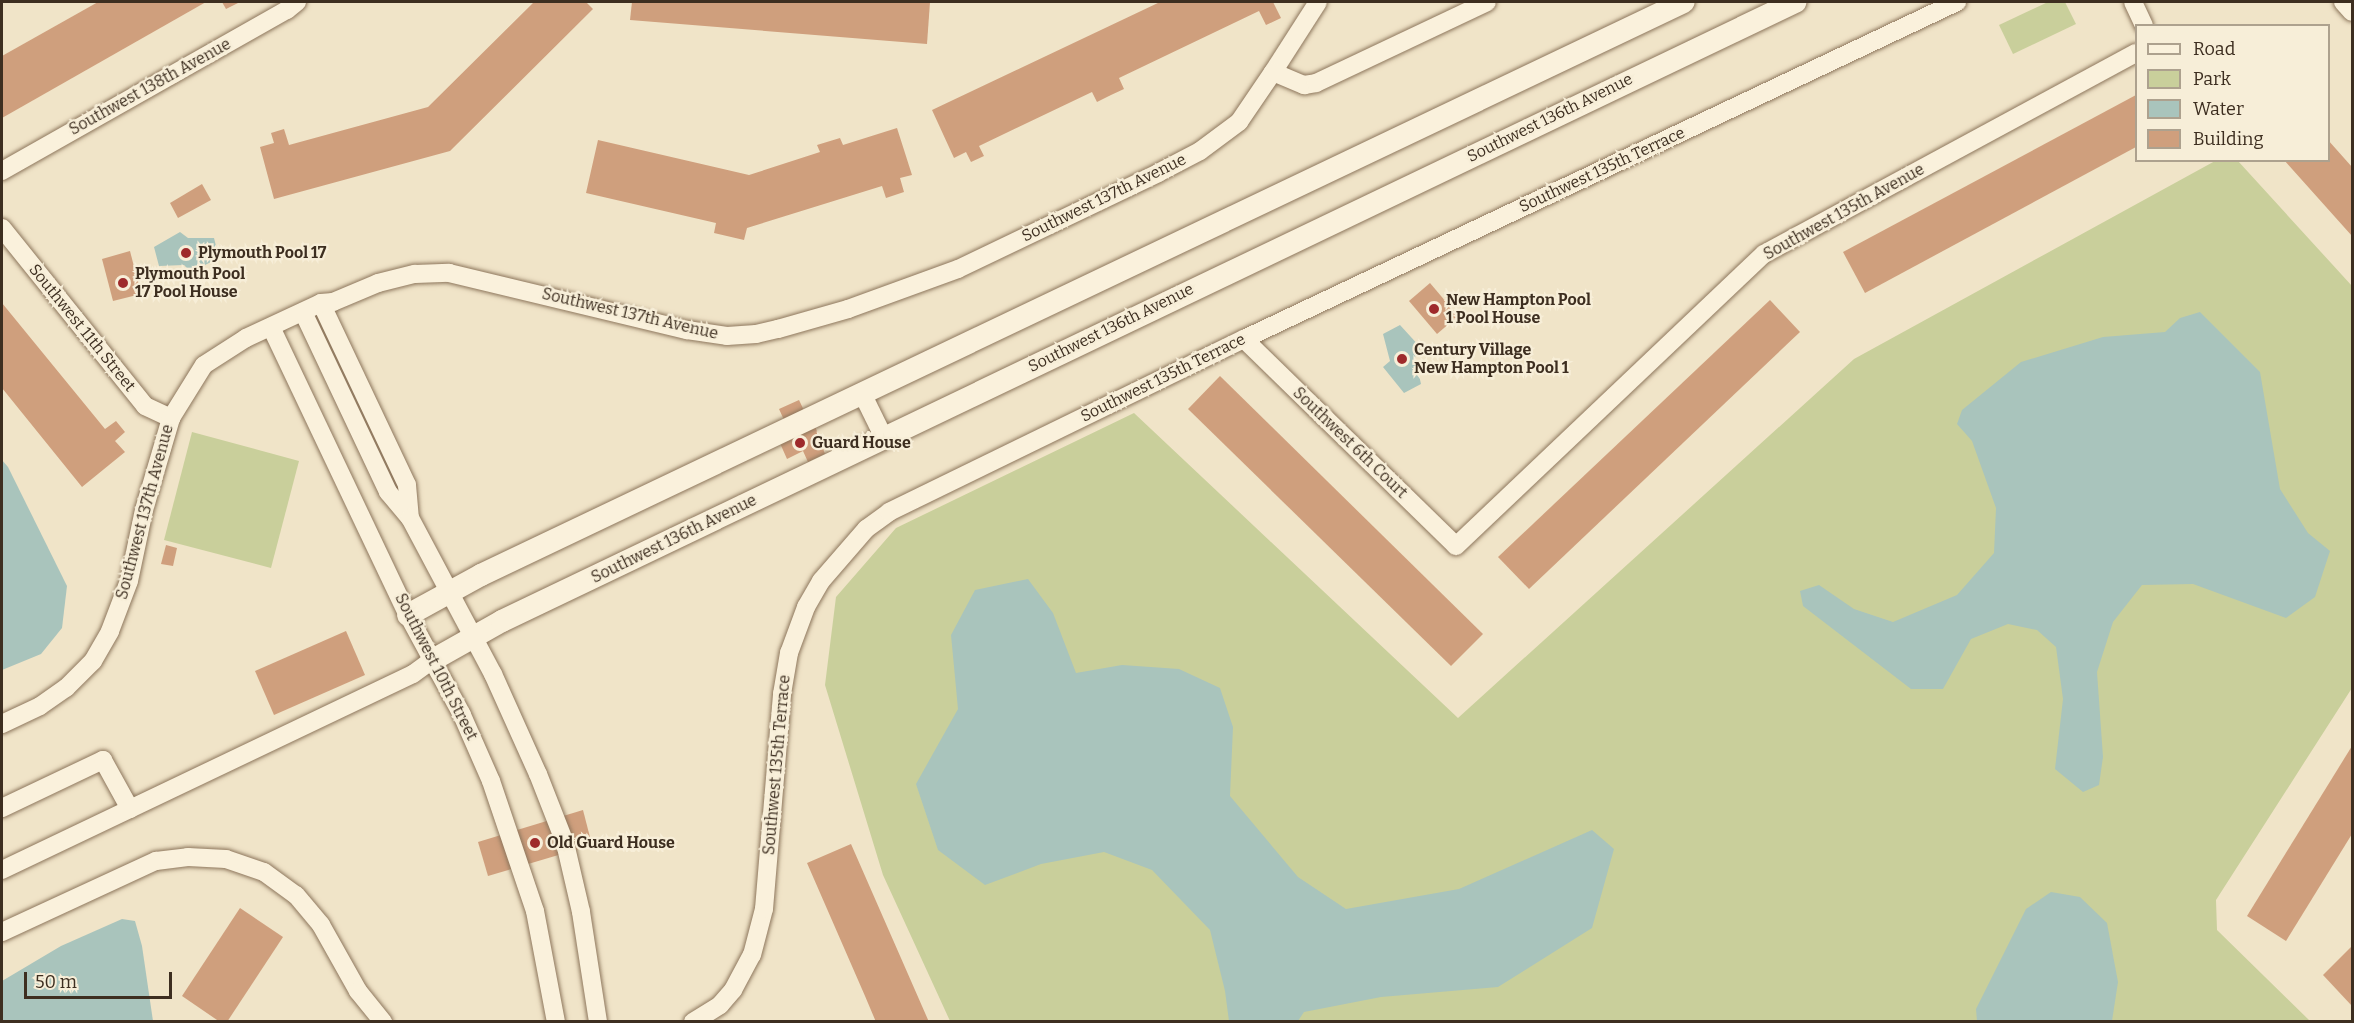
<!DOCTYPE html>
<style>
body{margin:0}
#map{position:relative;width:2354px;height:1023px;overflow:hidden;background:#f0e4c8;font-family:Bitter,serif}
div>[style]{position:absolute}
[style*='--x']{left:calc(var(--x)*1px);top:calc(var(--y)*1px);width:calc(var(--w)*1px);rotate:calc(var(--a)*1deg)}
.green>*{inset:0;background:#c9cf9b}
.water>*{inset:0;background:#a9c4bc}
.building>*{inset:0;background:#cf9f7d}
.roads{filter:drop-shadow(0 0 2px #8d765c) drop-shadow(0 0 2px #8d765c)}
.minor>*{height:18px;margin:-9px;padding:0 9px;transform-origin:9px;border-radius:9px;background:#faf1dc}
.tertiary>*{height:22px;margin:-11px;padding:0 11px;transform-origin:11px;border-radius:11px;background:#faf1dc}
.dots>*{width:16px;height:16px;translate:-50% -50%;box-sizing:border-box;border:3px solid #f7eed8;border-radius:50%}
span{translate:-50% -50%;white-space:nowrap;text-align:center;line-height:1.15;-webkit-text-stroke:4.5px #f7eed8;paint-order:stroke}
.street-label{font-size:16px;color:#3d2e20}
.poi-label{font-size:16px;color:#3d2e20;font-weight:700}
.left{translate:0 -50%;text-align:left}
.frame{position:absolute;inset:0;border:3px solid #3d2e20;pointer-events:none}
.legend{position:absolute;left:2135px;top:24px;width:195px;height:138px;box-sizing:border-box;background:#f7eed8;border:2px solid #ada18e;margin:0;padding:8px 10px;list-style:none;font-size:18px;color:#3d2e20}
.legend li{display:flex;align-items:center;gap:12px;height:30px}
.legend b{width:30px;border:2px solid #ada18e}
.scale{position:absolute;left:24px;top:972px;width:148px;height:27px;box-sizing:border-box;border:3px solid #3d2e20;border-top:0;padding-left:8px;font-size:18px;line-height:21px;white-space:nowrap;color:#3d2e20;-webkit-text-stroke:4px #f7eed8;paint-order:stroke}
</style>
<div id="map">
<div class="green">
<i style="clip-path:polygon(2048px 2px,2065px 2px,2076px 24px,2013px 54px,1999px 25px)"></i>
<i style="clip-path:polygon(2215px 161px,2238px 161px,2352px 286px,2352px 688px,2216px 900px,2217px 930px,2310px 1021px,950px 1021px,883px 875px,825px 685px,836px 597px,896px 528px,1134px 413px,1458px 718px,1854px 359px)"></i>
<i style="clip-path:polygon(192px 432px,299px 461px,271px 568px,164px 540px)"></i>
</div>
<div class="water">
<i style="clip-path:polygon(180px 232px,188px 238px,214px 238px,219px 258px,191px 272px,184px 265px,159px 266px,154px 247px)"></i>
<i style="clip-path:polygon(2200px 312px,2260px 372px,2280px 489px,2308px 533px,2330px 551px,2315px 597px,2286px 618px,2193px 584px,2142px 585px,2113px 622px,2097px 672px,2103px 757px,2099px 785px,2083px 792px,2055px 769px,2063px 699px,2056px 647px,2037px 630px,2008px 624px,1971px 639px,1943px 689px,1911px 689px,1803px 606px,1800px 591px,1819px 585px,1854px 609px,1893px 622px,1957px 595px,1994px 553px,1996px 508px,1972px 441px,1957px 424px,1962px 410px,2021px 362px,2103px 337px,2165px 332px,2180px 318px)"></i>
<i style="clip-path:polygon(1400px 325px,1421px 348px,1415px 357px,1421px 384px,1404px 393px,1383px 367px,1390px 361px,1383px 334px)"></i>
<i style="clip-path:polygon(2px 460px,8px 467px,67px 586px,62px 628px,41px 654px,2px 670px)"></i>
<i style="clip-path:polygon(1028px 579px,1053px 613px,1076px 673px,1122px 665px,1179px 669px,1220px 688px,1233px 727px,1230px 796px,1298px 877px,1346px 909px,1459px 889px,1592px 830px,1614px 849px,1592px 928px,1498px 987px,1381px 997px,1304px 1012px,1298px 1021px,1229px 1021px,1225px 991px,1210px 930px,1152px 870px,1104px 852px,1041px 864px,985px 885px,938px 850px,916px 784px,958px 709px,951px 635px,975px 590px)"></i>
<i style="clip-path:polygon(2051px 892px,2080px 897px,2107px 923px,2118px 982px,2112px 1021px,1977px 1021px,1976px 1009px,2026px 909px)"></i>
<i style="clip-path:polygon(122px 919px,135px 921px,142px 946px,153px 1021px,2px 1021px,2px 981px,61px 946px)"></i>
</div>
<div class="building">
<i style="clip-path:polygon(98px 2px,206px 2px,2px 118px,2px 56px)"></i>
<i style="clip-path:polygon(222px 2px,240px 2px,226px 9px)"></i>
<i style="clip-path:polygon(534px 2px,586px 2px,593px 9px,450px 151px,274px 199px,260px 147px,274px 143px,271px 133px,284px 129px,289px 145px,428px 107px)"></i>
<i style="clip-path:polygon(632px 2px,930px 2px,927px 44px,630px 20px)"></i>
<i style="clip-path:polygon(1160px 2px,1273px 2px,1281px 18px,1266px 25px,1259px 11px,1119px 78px,1124px 89px,1111px 95px,1097px 102px,1092px 92px,979px 146px,984px 156px,971px 162px,966px 152px,954px 158px,932px 110px)"></i>
<i style="clip-path:polygon(2136px 95px,2136px 147px,1865px 293px,1843px 252px)"></i>
<i style="clip-path:polygon(897px 128px,912px 175px,900px 178px,904px 192px,886px 198px,882px 186px,747px 228px,744px 240px,714px 233px,716px 223px,586px 193px,598px 140px,749px 175px,820px 152px,817px 145px,840px 138px,843px 145px)"></i>
<i style="clip-path:polygon(2328px 140px,2352px 167px,2352px 236px,2284px 160px,2328px 160px)"></i>
<i style="clip-path:polygon(202px 184px,211px 200px,178px 218px,170px 203px)"></i>
<i style="clip-path:polygon(130px 251px,141px 294px,113px 301px,102px 259px)"></i>
<i style="clip-path:polygon(1430px 283px,1458px 316px,1437px 334px,1409px 301px)"></i>
<i style="clip-path:polygon(1770px 300px,1800px 332px,1529px 589px,1498px 557px)"></i>
<i style="clip-path:polygon(2px 303px,105px 429px,116px 421px,125px 432px,115px 441px,125px 452px,82px 487px,2px 388px)"></i>
<i style="clip-path:polygon(1220px 376px,1483px 634px,1451px 666px,1188px 409px)"></i>
<i style="clip-path:polygon(799px 400px,811px 425px,814px 423px,825px 454px,808px 462px,803px 451px,787px 459px,779px 441px,791px 435px,779px 409px)"></i>
<i style="clip-path:polygon(166px 545px,177px 548px,173px 566px,161px 564px)"></i>
<i style="clip-path:polygon(346px 631px,365px 675px,274px 715px,255px 671px)"></i>
<i style="clip-path:polygon(2352px 746px,2352px 834px,2286px 941px,2247px 916px)"></i>
<i style="clip-path:polygon(583px 810px,592px 845px,488px 876px,478px 842px)"></i>
<i style="clip-path:polygon(851px 844px,929px 1022px,876px 1022px,865px 996px,807px 863px)"></i>
<i style="clip-path:polygon(240px 908px,283px 937px,227px 1022px,220px 1022px,182px 996px)"></i>
<i style="clip-path:polygon(2352px 946px,2352px 1006px,2323px 975px)"></i>
</div>
<div class="roads">
<div class="minor">
<i style="--x:2133;--y:2;--w:26;--a:65"></i>
<i style="--x:2343;--y:2;--w:13;--a:48"></i>
<i style="--x:1273;--y:72;--w:83;--a:-57.3"></i>
<i style="--x:2;--y:171;--w:327;--a:-29.5"></i>
<i style="--x:287;--y:10;--w:13;--a:-39"></i>
<i style="--x:2;--y:228;--w:228;--a:51.2"></i>
<i style="--x:145;--y:406;--w:29;--a:25"></i>
<i style="--x:321;--y:303;--w:201;--a:64.7"></i>
<i style="--x:407;--y:485;--w:33;--a:85"></i>
<i style="--x:303;--y:312;--w:199;--a:64.7"></i>
<i style="--x:388;--y:492;--w:34;--a:50"></i>
<i style="--x:410;--y:518;--w:177;--a:62"></i>
<i style="--x:493;--y:674;--w:110;--a:65.8"></i>
<i style="--x:538;--y:774;--w:74;--a:68.6"></i>
<i style="--x:565;--y:843;--w:71;--a:76.9"></i>
<i style="--x:581;--y:912;--w:111;--a:81.2"></i>
<i style="--x:271;--y:327;--w:319;--a:64.6"></i>
<i style="--x:408;--y:615;--w:114;--a:61.6"></i>
<i style="--x:462;--y:715;--w:72;--a:66.3"></i>
<i style="--x:491;--y:781;--w:137;--a:71.3"></i>
<i style="--x:535;--y:911;--w:113;--a:79.3"></i>
<i style="--x:1244;--y:339;--w:296;--a:44.3"></i>
<i style="--x:1456;--y:546;--w:424;--a:-43.5"></i>
<i style="--x:1764;--y:254;--w:423;--a:-28.4"></i>
<i style="--x:862;--y:393;--w:50;--a:63.9"></i>
<i style="--x:2;--y:724;--w:42;--a:-25.3"></i>
<i style="--x:40;--y:706;--w:32;--a:-35"></i>
<i style="--x:66;--y:688;--w:38;--a:-45"></i>
<i style="--x:93;--y:661;--w:34;--a:-60"></i>
<i style="--x:110;--y:631;--w:53;--a:-69.2"></i>
<i style="--x:129;--y:581;--w:73;--a:-78.1"></i>
<i style="--x:144;--y:510;--w:96;--a:-73.6"></i>
<i style="--x:171;--y:418;--w:62;--a:-58.1"></i>
<i style="--x:204;--y:365;--w:50;--a:-32.7"></i>
<i style="--x:246;--y:338;--w:83;--a:-25"></i>
<i style="--x:321;--y:303;--w:12;--a:-5"></i>
<i style="--x:333;--y:302;--w:49;--a:-22.9"></i>
<i style="--x:378;--y:283;--w:38;--a:-14"></i>
<i style="--x:415;--y:274;--w:34;--a:-2"></i>
<i style="--x:449;--y:273;--w:245;--a:13.5"></i>
<i style="--x:687;--y:330;--w:40;--a:8.5"></i>
<i style="--x:727;--y:336;--w:29;--a:-4"></i>
<i style="--x:756;--y:334;--w:23;--a:-13"></i>
<i style="--x:778;--y:329;--w:73;--a:-15.9"></i>
<i style="--x:848;--y:309;--w:117;--a:-20"></i>
<i style="--x:958;--y:269;--w:222;--a:-25.6"></i>
<i style="--x:1158;--y:173;--w:47;--a:-27.6"></i>
<i style="--x:1200;--y:151;--w:49;--a:-36.6"></i>
<i style="--x:1239;--y:122;--w:60;--a:-55.8"></i>
<i style="--x:1273;--y:72;--w:34;--a:23"></i>
<i style="--x:1304;--y:85;--w:12;--a:-9"></i>
<i style="--x:1316;--y:83;--w:189;--a:-25.3"></i>
<i style="--x:2;--y:808;--w:112;--a:-25.4"></i>
<i style="--x:103;--y:760;--w:56;--a:61.1"></i>
<i style="--x:2;--y:870;--w:455;--a:-25.5"></i>
<i style="--x:413;--y:674;--w:22;--a:-36"></i>
<i style="--x:2;--y:932;--w:170;--a:-24.8"></i>
<i style="--x:156;--y:861;--w:32;--a:-7"></i>
<i style="--x:188;--y:857;--w:38;--a:3"></i>
<i style="--x:226;--y:859;--w:40;--a:18.9"></i>
<i style="--x:264;--y:872;--w:39;--a:36"></i>
<i style="--x:296;--y:895;--w:39;--a:50"></i>
<i style="--x:321;--y:925;--w:76;--a:60.7"></i>
<i style="--x:358;--y:991;--w:40;--a:51"></i>
<i style="--x:693;--y:1022;--w:32;--a:-32"></i>
<i style="--x:720;--y:1005;--w:20;--a:-49"></i>
<i style="--x:733;--y:990;--w:40;--a:-62"></i>
<i style="--x:752;--y:955;--w:48;--a:-75.4"></i>
<i style="--x:764;--y:909;--w:216;--a:-85.2"></i>
<i style="--x:782;--y:694;--w:42;--a:-80.3"></i>
<i style="--x:789;--y:653;--w:49;--a:-69.7"></i>
<i style="--x:806;--y:607;--w:30;--a:-60"></i>
<i style="--x:821;--y:581;--w:69;--a:-49.1"></i>
<i style="--x:866;--y:529;--w:29;--a:-36"></i>
<i style="--x:889;--y:512;--w:395;--a:-26"></i>
<i style="--x:1244;--y:339;--w:789;--a:-25.3"></i>
</div>
<div class="tertiary">
<i style="--x:408;--y:615;--w:83;--a:-28.7"></i>
<i style="--x:481;--y:575;--w:1332;--a:-25.47"></i>
<i style="--x:431;--y:661;--w:81;--a:-29.4"></i>
<i style="--x:502;--y:621;--w:1434;--a:-25.58"></i>
</div>
</div>
<div class="dots">
<i style="left:186px;top:253px;background:#9e2a2b"></i>
<i style="left:123px;top:283px;background:#9e2a2b"></i>
<i style="left:1434px;top:309px;background:#9e2a2b"></i>
<i style="left:1402px;top:359px;background:#9e2a2b"></i>
<i style="left:800px;top:443px;background:#9e2a2b"></i>
<i style="left:535px;top:843px;background:#9e2a2b"></i>
</div>
<div class="street-label">
<span style="left:150px;top:87px;rotate:-29deg">Southwest 138th Avenue</span>
<span style="left:1550px;top:118px;rotate:-26deg">Southwest 136th Avenue</span>
<span style="left:1602px;top:170px;rotate:-25deg">Southwest 135th Terrace</span>
<span style="left:1104px;top:198px;rotate:-26deg">Southwest 137th Avenue</span>
<span style="left:1844px;top:212px;rotate:-29deg">Southwest 135th Avenue</span>
<span style="left:630px;top:314px;rotate:13deg">Southwest 137th Avenue</span>
<span style="left:82px;top:328px;rotate:51deg">Southwest 11th Street</span>
<span style="left:1111px;top:328px;rotate:-26deg">Southwest 136th Avenue</span>
<span style="left:1163px;top:378px;rotate:-26deg">Southwest 135th Terrace</span>
<span style="left:1350px;top:443px;rotate:44deg">Southwest 6th Court</span>
<span style="left:145px;top:512px;rotate:-75deg">Southwest 137th Avenue</span>
<span style="left:674px;top:539px;rotate:-26deg">Southwest 136th Avenue</span>
<span style="left:436px;top:667px;rotate:63deg">Southwest 10th Street</span>
<span style="left:777px;top:765px;rotate:-85deg">Southwest 135th Terrace</span>
</div>
<div class="poi-label">
<span class="left" style="left:198px;top:253px">Plymouth Pool 17</span>
<span class="left" style="left:135px;top:283px">Plymouth Pool<br>17 Pool House</span>
<span class="left" style="left:1446px;top:309px">New Hampton Pool<br>1 Pool House</span>
<span class="left" style="left:1414px;top:359px">Century Village<br>New Hampton Pool 1</span>
<span class="left" style="left:812px;top:443px">Guard House</span>
<span class="left" style="left:547px;top:843px">Old Guard House</span>
</div>
<div class="frame"></div>
<ul class="legend">
<li><b style="height:8px;background:#faf1dc"></b>Road</li>
<li><b style="height:16px;background:#c9cf9b"></b>Park</li>
<li><b style="height:16px;background:#a9c4bc"></b>Water</li>
<li><b style="height:16px;background:#cf9f7d"></b>Building</li>
</ul>
<div class="scale">50 m</div>
</div>
